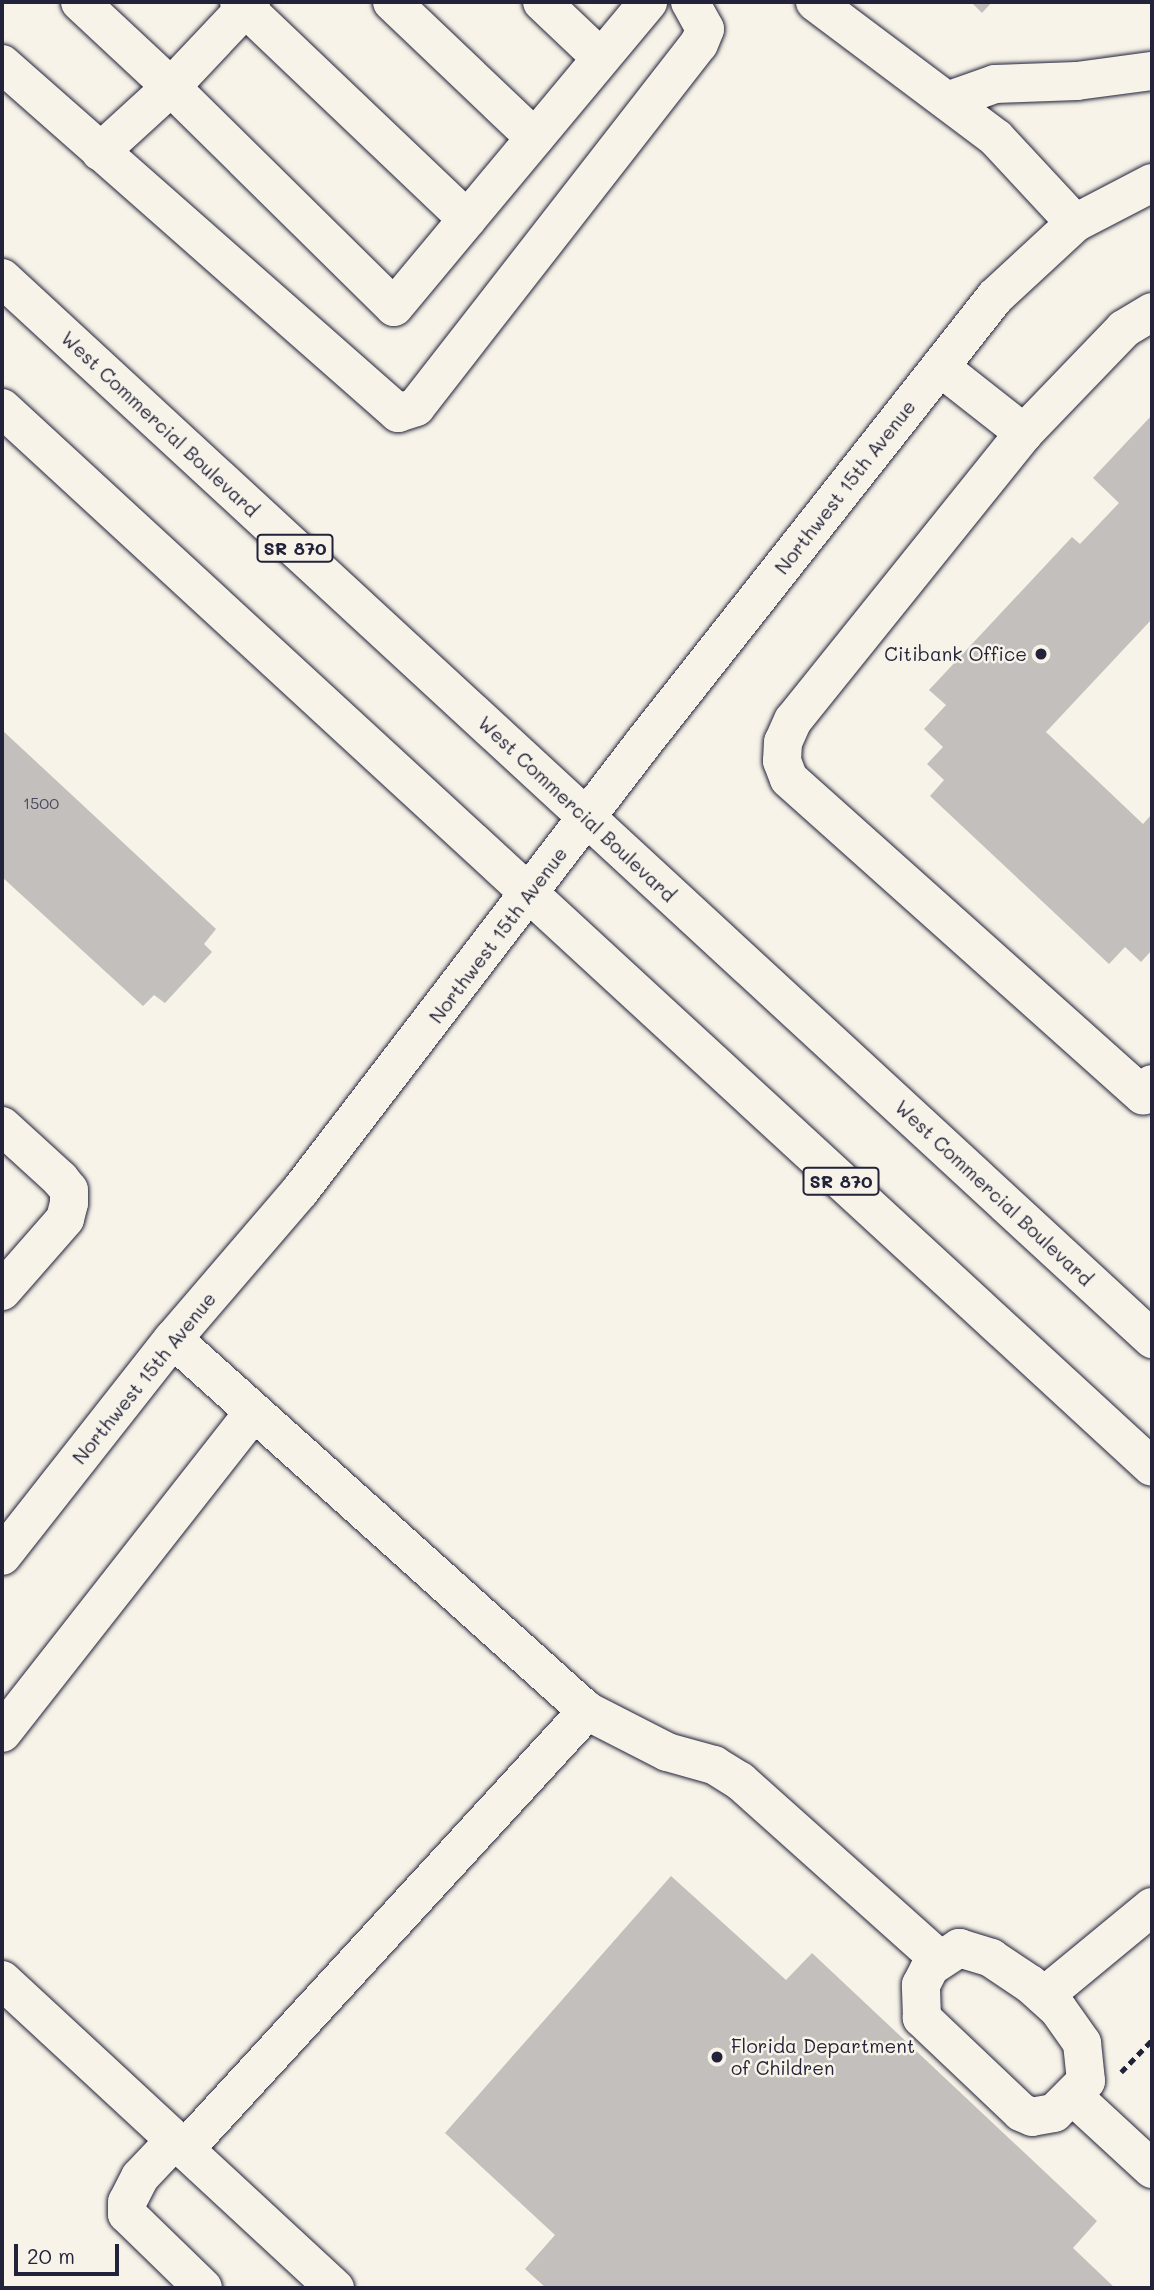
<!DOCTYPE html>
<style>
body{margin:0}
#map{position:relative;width:1154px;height:2290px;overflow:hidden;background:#f7f3e8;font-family:Mali,sans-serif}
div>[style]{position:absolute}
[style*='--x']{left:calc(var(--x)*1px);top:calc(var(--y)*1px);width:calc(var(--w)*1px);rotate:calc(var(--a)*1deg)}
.building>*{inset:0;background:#c2bfbd}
.path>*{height:4.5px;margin-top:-2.25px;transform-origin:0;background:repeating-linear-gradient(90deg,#22223b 0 7px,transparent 0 12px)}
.roads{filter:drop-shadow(0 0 2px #22223b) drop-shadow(0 0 2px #22223b)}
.minor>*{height:38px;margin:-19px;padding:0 19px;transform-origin:19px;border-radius:19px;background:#f7f3e8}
.highway>*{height:38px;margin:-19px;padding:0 19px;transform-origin:19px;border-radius:19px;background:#f7f3e8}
.dots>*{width:19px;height:19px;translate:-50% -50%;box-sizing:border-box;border:4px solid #f7f3e8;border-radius:50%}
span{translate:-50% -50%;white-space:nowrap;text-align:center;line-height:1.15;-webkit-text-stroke:5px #f7f3e8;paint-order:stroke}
.number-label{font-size:16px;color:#4a495c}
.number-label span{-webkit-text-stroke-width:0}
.shield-label span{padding:2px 5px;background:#f7f3e8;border:2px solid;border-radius:5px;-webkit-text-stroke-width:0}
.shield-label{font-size:18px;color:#22223b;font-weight:700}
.street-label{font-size:19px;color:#22223b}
.poi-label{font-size:19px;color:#22223b}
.right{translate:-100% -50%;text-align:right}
.left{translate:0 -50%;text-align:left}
.frame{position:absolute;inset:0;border:4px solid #22223b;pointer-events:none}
.scale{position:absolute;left:14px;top:2244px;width:105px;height:32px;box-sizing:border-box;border:4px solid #22223b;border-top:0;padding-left:9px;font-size:21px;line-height:24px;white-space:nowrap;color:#22223b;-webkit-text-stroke:5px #f7f3e8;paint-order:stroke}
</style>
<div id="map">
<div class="building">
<i style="clip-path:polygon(971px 2px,992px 2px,982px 13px)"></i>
<i style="clip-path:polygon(1152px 415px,1152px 619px,1046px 732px,1143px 824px,1152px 814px,1152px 950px,1141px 962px,1125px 947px,1109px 964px,930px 796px,944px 780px,927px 764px,943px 747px,924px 729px,946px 705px,929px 690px,1072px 537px,1080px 544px,1119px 503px,1093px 478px)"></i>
<i style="clip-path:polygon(2px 730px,216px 929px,204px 944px,212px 952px,165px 1003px,154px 995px,143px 1006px,2px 877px)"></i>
<i style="clip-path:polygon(671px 1876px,786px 1980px,812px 1953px,1097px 2221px,1073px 2248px,1115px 2288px,546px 2288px,525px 2269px,555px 2235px,445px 2133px)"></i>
</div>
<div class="path">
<i style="--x:1121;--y:2072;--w:45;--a:-45.9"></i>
</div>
<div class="roads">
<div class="minor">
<i style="--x:80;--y:2;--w:125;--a:43"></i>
<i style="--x:171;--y:87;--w:96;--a:137.5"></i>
<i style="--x:239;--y:2;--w:315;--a:43.6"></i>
<i style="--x:251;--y:2;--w:117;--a:133.3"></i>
<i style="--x:171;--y:87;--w:313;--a:44.6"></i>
<i style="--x:394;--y:307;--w:397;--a:-50.2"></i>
<i style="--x:392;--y:2;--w:197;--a:43.6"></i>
<i style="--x:542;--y:2;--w:81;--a:43.5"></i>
<i style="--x:815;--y:2;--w:226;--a:36.9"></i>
<i style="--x:996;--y:138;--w:116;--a:47.1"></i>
<i style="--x:2;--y:64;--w:528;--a:41.39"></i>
<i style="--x:398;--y:413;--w:19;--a:-18"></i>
<i style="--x:416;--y:407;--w:460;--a:-52.1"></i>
<i style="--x:699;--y:44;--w:16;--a:-68"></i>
<i style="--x:705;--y:29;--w:31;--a:-119"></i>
<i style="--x:950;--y:100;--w:48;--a:-19.6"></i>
<i style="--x:995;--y:84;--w:82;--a:-2.1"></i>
<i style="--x:1077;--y:81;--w:76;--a:-7.6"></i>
<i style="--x:1152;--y:312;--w:33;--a:149"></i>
<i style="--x:1124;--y:329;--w:144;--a:133.9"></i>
<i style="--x:1024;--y:433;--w:368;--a:128.8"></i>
<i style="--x:793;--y:720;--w:24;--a:114"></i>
<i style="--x:783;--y:742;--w:19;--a:93"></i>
<i style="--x:782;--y:761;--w:19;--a:69"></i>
<i style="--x:789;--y:779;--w:475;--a:41.8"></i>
<i style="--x:1143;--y:1095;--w:14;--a:-51"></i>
<i style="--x:940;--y:367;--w:107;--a:38.2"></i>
<i style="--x:2;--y:1126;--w:79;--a:42.4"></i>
<i style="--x:60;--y:1179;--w:14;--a:51"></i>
<i style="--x:69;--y:1190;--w:13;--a:90"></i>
<i style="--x:69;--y:1203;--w:16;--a:104"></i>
<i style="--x:65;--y:1219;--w:96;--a:131.2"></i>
<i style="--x:173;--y:1339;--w:557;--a:41.94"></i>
<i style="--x:2;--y:1556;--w:276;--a:-51.8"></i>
<i style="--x:173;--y:1339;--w:195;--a:-49.4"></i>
<i style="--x:300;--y:1191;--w:566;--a:-52.54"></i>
<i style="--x:644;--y:742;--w:567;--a:-51.73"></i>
<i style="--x:995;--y:297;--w:109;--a:-42.8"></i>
<i style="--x:1075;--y:223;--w:87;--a:-27.5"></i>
<i style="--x:2;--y:1733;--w:408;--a:-51.9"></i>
<i style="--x:959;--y:1948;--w:34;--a:17"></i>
<i style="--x:991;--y:1958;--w:47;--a:33.7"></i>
<i style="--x:1030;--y:1984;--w:38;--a:42"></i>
<i style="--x:1058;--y:2009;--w:42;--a:54.8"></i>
<i style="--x:1082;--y:2043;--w:38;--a:84"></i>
<i style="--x:1086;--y:2081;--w:45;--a:135"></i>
<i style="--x:1054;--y:2113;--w:22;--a:170"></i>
<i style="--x:1032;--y:2117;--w:12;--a:-156"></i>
<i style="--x:1021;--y:2112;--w:137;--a:-136.5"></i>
<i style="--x:922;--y:2018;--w:33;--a:-92"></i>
<i style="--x:921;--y:1985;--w:20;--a:-63"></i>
<i style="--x:930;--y:1967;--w:35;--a:-33"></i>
<i style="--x:2;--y:1980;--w:454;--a:42.8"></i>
<i style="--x:1044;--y:1996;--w:140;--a:-39.5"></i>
<i style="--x:1074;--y:2097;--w:106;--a:42.7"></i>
<i style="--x:175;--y:2140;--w:51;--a:133.4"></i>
<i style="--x:140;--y:2177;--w:28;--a:117"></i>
<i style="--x:127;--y:2202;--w:12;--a:90"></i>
<i style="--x:127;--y:2214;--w:106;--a:44.2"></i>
<i style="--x:185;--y:2149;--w:595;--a:-47.45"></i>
<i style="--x:587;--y:1711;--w:90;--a:27.1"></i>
<i style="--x:667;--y:1752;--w:49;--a:15.5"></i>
<i style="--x:714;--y:1765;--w:31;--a:32"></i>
<i style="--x:740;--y:1781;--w:266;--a:41.8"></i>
</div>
<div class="highway">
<i style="--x:2;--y:278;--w:1565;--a:42.69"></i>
<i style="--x:2;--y:408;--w:1563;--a:42.64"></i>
</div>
</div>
<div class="dots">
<i style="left:1041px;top:654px;background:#22223b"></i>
<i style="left:717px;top:2057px;background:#22223b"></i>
</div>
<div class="number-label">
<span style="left:41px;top:803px">1500</span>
</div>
<div class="shield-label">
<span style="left:295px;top:548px">SR 870</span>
<span style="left:841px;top:1181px">SR 870</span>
</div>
<div class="street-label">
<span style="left:160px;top:424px;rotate:43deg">West Commercial Boulevard</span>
<span style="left:845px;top:487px;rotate:-52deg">Northwest 15th Avenue</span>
<span style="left:577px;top:809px;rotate:43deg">West Commercial Boulevard</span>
<span style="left:498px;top:935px;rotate:-53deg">Northwest 15th Avenue</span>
<span style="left:994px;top:1193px;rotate:43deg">West Commercial Boulevard</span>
<span style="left:144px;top:1378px;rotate:-51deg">Northwest 15th Avenue</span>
</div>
<div class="poi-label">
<span class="right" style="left:1027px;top:654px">Citibank Office</span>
<span class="left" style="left:731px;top:2057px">Florida Department<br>of Children</span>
</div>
<div class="frame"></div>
<div class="scale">20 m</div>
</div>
